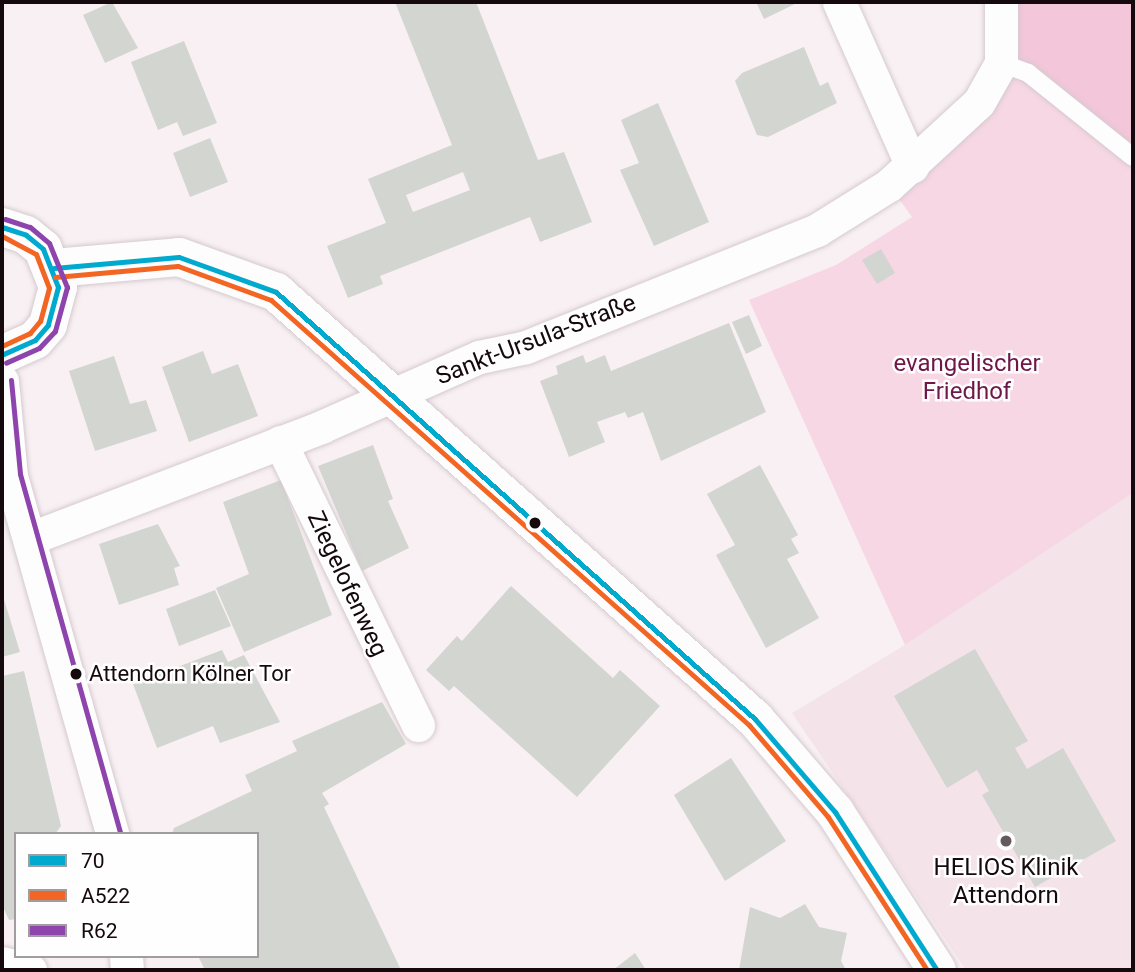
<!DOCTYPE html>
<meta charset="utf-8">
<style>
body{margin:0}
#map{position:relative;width:1135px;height:972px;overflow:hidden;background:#f8f0f3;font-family:Roboto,sans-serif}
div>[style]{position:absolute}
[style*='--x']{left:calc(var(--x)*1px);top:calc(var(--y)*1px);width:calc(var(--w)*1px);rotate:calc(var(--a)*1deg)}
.built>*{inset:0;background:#f5e3ea}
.green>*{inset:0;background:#f7d7e4}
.forest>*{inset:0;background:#f3c6d9}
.building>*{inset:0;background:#d3d5d1}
.roads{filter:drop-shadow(0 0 2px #d5cace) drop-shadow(0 0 2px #d5cace)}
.lane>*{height:18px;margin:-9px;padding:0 9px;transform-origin:9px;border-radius:9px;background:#fefdfd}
.street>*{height:33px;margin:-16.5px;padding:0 16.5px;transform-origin:16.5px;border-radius:16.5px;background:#fefdfd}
.secondary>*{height:38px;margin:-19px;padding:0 19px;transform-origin:19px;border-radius:19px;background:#fefdfd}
.bus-1>*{height:5px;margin:-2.5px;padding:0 2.5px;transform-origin:2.5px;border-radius:2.5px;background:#00a9ce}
.bus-2>*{height:5px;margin:-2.5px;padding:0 2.5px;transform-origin:2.5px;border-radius:2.5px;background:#f26522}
.bus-3>*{height:5px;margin:-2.5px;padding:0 2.5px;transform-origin:2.5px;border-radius:2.5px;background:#8e44ad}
.dots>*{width:19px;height:19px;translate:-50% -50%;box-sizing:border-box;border:4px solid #fefefe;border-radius:50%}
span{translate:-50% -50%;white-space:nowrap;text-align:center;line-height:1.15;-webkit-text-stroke:5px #fefefe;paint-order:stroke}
.bus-label{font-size:22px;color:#15090e}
.left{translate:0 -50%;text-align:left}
.street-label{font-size:24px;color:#15090e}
.park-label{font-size:24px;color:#6f1848}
.poi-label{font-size:24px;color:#15090e}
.frame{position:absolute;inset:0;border:4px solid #15090e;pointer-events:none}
.legend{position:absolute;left:14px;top:832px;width:245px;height:126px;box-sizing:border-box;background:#fefefe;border:2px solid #a19c9e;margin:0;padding:9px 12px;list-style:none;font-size:21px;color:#15090e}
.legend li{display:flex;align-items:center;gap:14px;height:35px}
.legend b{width:35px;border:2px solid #a19c9e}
</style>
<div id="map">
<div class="built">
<i style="clip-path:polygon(1133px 493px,1133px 970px,966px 970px,792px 713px,905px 645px)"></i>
</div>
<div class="green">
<i style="clip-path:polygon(1001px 63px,1133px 157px,1133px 493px,905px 645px,749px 300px,836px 265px,912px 217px,889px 185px)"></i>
</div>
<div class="forest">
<i style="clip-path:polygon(1001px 2px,1133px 2px,1133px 157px,1001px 63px)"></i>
</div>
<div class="building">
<i style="clip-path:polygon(112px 2px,138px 48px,105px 63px,83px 15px)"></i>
<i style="clip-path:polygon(evenodd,395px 2px,476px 2px,538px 160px,564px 152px,592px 222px,540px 242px,530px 217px,380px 276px,383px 284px,348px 298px,327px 246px,386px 223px,368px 179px,452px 145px,395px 2px,463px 172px,470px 190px,413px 212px,406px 195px,463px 172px)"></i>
<i style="clip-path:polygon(756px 2px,799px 2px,764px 19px)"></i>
<i style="clip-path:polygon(184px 41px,217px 123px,183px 136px,177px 122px,158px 130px,131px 62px)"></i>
<i style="clip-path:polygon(804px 47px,820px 86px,828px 82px,837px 103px,768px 137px,757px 135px,735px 81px,742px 73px)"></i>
<i style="clip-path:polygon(658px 103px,709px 222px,654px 246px,620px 170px,639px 163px,621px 120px)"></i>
<i style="clip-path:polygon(210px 138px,228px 182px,190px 197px,173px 153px)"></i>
<i style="clip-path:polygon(881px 249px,895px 273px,877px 284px,862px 260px)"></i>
<i style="clip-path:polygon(749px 315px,762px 346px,746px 354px,732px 322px)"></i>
<i style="clip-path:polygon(729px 323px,766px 412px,661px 461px,643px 412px,628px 418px,625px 412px,597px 422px,605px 442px,569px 457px,540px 381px,558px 374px,556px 366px,583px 355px,586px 363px,605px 355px,611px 371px)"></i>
<i style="clip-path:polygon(203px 351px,212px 374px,238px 364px,258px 416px,189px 442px,162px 367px)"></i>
<i style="clip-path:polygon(114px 356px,130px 404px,146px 400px,157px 431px,95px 451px,69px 371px)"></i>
<i style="clip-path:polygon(373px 445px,393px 499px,388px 501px,409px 548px,362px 571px,318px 466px)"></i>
<i style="clip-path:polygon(760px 465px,798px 535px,791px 539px,799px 553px,787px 559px,819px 618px,766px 648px,716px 555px,735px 545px,707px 494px)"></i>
<i style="clip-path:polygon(281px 480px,332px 615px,244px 652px,216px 588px,249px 574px,223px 502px)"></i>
<i style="clip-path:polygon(158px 524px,180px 566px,174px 568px,179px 585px,119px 605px,99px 544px)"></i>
<i style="clip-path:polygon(511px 586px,613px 678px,620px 670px,660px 706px,577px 797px,454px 686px,449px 691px,426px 670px,457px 636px,462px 641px)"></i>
<i style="clip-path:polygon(215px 590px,231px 626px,179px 646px,166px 609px)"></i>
<i style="clip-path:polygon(2px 593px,20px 652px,2px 657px)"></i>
<i style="clip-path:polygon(975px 649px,1028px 741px,1015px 748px,1027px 769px,1063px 748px,1116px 841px,1035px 887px,982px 795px,989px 791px,977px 770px,947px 788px,894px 696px)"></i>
<i style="clip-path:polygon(222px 650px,228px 662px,244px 655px,280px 722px,220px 743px,213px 726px,157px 748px,133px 684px)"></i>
<i style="clip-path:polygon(24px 671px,61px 826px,55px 834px,16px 834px,16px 919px,9px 920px,2px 905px,2px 676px)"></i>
<i style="clip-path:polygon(382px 702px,406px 744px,322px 793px,329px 804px,324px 807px,401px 970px,205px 970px,198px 956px,257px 956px,257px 834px,172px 834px,174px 828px,252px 791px,245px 775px,297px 751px,292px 741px)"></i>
<i style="clip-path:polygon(731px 758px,786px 841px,725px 881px,674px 795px)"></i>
<i style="clip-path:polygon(805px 904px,819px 927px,847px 933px,841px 961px,846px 970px,739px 970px,750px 907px,780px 918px)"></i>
<i style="clip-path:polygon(635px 953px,646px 970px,613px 970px)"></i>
</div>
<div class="roads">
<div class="lane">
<i style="--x:1001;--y:63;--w:29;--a:20"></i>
<i style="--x:1028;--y:73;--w:134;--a:38.7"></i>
</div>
<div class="street">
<i style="--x:839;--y:2;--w:180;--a:66"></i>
<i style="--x:2;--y:381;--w:95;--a:84.6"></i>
<i style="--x:11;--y:476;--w:372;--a:74.2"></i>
<i style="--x:280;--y:442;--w:315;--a:64"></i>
<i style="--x:31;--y:538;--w:311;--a:-20.9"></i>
<i style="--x:321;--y:427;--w:173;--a:-23.9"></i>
<i style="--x:479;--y:357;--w:48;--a:-12"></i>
<i style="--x:526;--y:347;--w:314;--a:-21.9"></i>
<i style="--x:817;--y:230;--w:85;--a:-32"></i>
<i style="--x:889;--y:185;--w:122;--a:-42.7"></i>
<i style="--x:979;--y:102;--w:45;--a:-60.6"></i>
<i style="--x:1001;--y:63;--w:61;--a:-90"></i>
<i style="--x:126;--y:956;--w:14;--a:86"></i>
<i style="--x:2;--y:963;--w:29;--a:14"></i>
</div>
<div class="secondary">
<i style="--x:2;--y:227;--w:25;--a:18"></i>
<i style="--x:26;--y:235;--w:22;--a:39"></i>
<i style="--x:43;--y:249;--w:41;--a:68.5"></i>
<i style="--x:58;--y:287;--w:39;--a:105"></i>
<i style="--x:48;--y:325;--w:20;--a:131"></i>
<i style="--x:35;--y:340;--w:36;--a:156"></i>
<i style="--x:54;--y:268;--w:125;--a:-5"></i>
<i style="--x:179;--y:257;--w:103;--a:19.8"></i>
<i style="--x:276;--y:292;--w:642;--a:41.72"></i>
<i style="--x:755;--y:719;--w:123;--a:49.3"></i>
<i style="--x:835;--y:812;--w:188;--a:57.2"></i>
</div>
</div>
<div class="bus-1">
<i style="--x:2;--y:227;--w:25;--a:18"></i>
<i style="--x:26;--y:235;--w:22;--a:39"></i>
<i style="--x:43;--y:249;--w:41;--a:68.5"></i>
<i style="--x:58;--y:287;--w:39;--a:105"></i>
<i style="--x:48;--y:325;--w:20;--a:131"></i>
<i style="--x:35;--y:340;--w:36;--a:156"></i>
<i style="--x:54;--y:268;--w:125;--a:-5"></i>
<i style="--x:179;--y:257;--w:103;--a:19.8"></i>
<i style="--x:276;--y:292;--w:642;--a:41.72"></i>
<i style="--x:755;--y:719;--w:123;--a:49.3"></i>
<i style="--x:835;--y:812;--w:188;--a:57.2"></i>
</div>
<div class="bus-2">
<i style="--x:2;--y:236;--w:38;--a:28"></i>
<i style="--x:36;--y:254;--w:36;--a:69"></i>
<i style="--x:49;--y:288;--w:34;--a:105"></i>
<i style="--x:40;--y:321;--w:16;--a:130"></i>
<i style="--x:30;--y:333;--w:31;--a:155"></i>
<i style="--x:55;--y:277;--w:123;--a:-5.1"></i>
<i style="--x:178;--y:266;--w:99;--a:20.1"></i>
<i style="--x:271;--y:300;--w:640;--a:41.64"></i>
<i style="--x:749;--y:725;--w:121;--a:49.3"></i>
<i style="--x:828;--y:817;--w:182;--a:57.1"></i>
</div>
<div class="bus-3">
<i style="--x:5;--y:219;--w:26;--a:18"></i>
<i style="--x:30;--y:227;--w:25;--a:40"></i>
<i style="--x:49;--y:243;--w:48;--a:67.8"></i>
<i style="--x:67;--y:287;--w:46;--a:105.3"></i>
<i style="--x:55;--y:331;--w:23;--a:133"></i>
<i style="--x:39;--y:348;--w:36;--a:156"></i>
<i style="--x:11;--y:380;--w:94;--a:84.5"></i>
<i style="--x:20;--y:474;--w:372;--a:74.4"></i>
</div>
<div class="dots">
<i style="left:535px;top:523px;background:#15090e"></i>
<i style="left:76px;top:674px;background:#15090e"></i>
<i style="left:1006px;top:841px;background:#645a5e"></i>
</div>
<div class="bus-label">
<span class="left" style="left:89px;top:674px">Attendorn Kölner Tor</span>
</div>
<div class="street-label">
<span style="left:536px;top:340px;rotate:-21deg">Sankt-Ursula-Straße</span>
<span style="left:347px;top:584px;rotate:65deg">Ziegelofenweg</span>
</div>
<div class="park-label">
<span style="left:967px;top:378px">evangelischer<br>Friedhof</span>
</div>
<div class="poi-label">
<span style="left:1006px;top:882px">HELIOS Klinik<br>Attendorn</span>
</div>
<div class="frame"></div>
<ul class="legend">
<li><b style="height:9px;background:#00a9ce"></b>70</li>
<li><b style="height:9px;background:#f26522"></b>A522</li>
<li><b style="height:9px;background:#8e44ad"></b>R62</li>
</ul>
</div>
